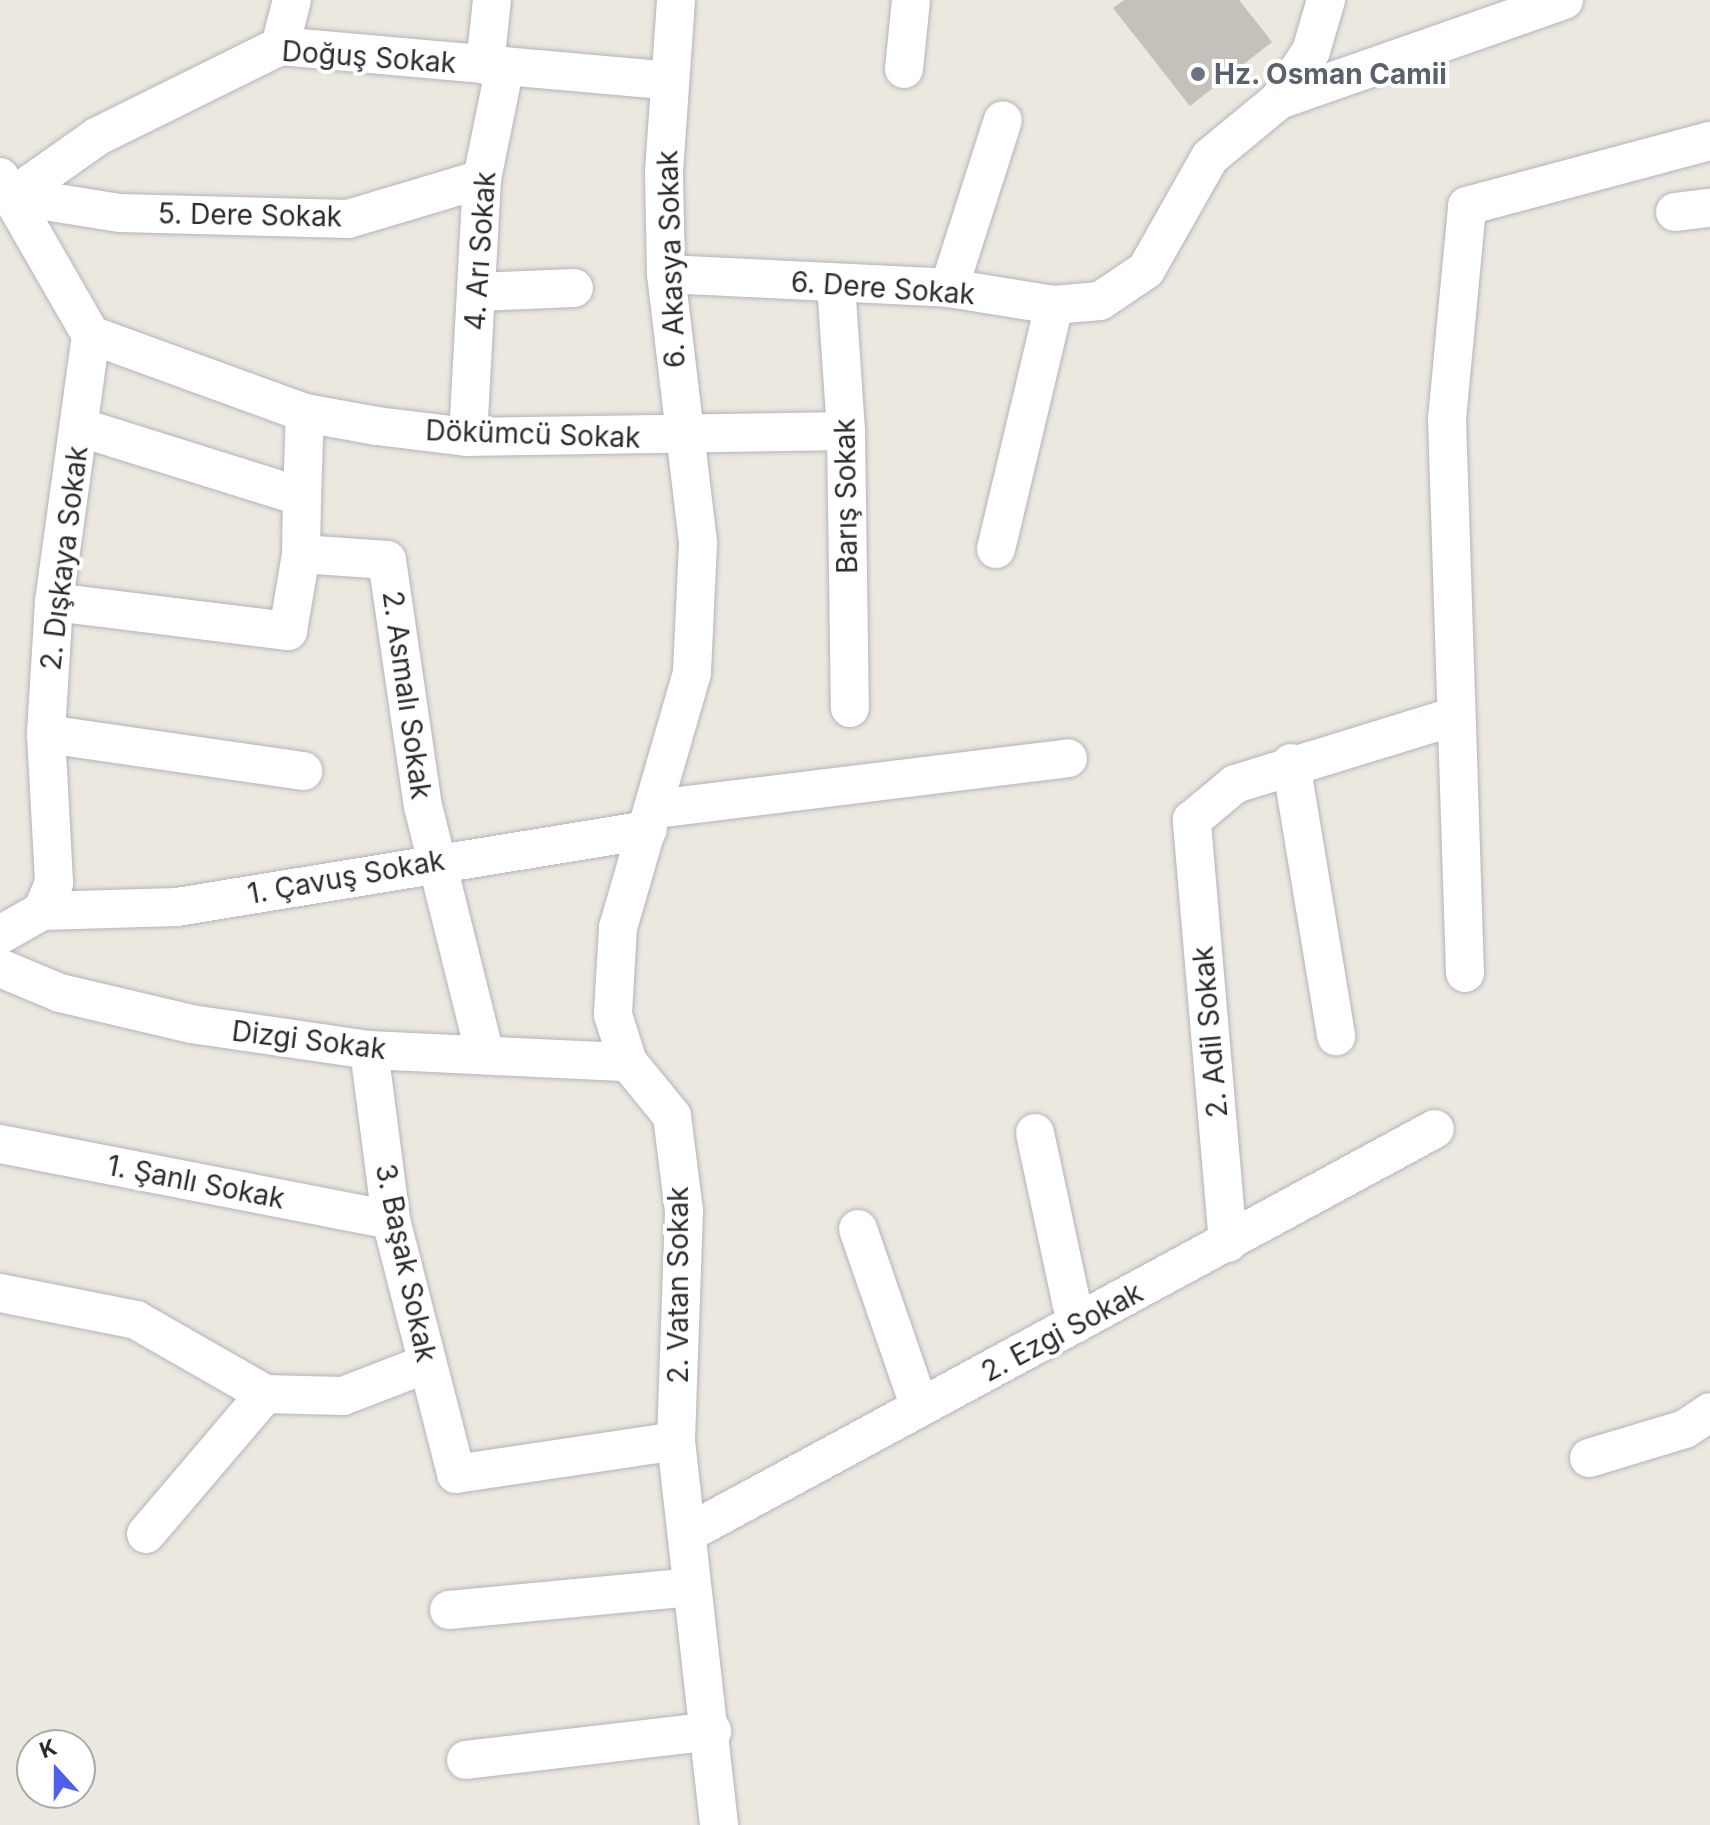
<!DOCTYPE html>
<meta charset="utf-8">
<style>
body{margin:0}
#map{position:relative;width:1710px;height:1825px;overflow:hidden;background:#ece7df;font-family:Inter,sans-serif}
div>[style]{position:absolute}
[style*='--x']{left:calc(var(--x)*1px);top:calc(var(--y)*1px);width:calc(var(--w)*1px);rotate:calc(var(--a)*1deg)}
.building>*{inset:0;background:#c5c1ba}
.roads{filter:drop-shadow(0 0 2px #b2b4be) drop-shadow(0 0 2px #b2b4be)}
.minor>*{height:38px;margin:-19px;padding:0 19px;transform-origin:19px;border-radius:19px;background:#fff}
.dots>*{width:22px;height:22px;translate:-50% -50%;box-sizing:border-box;border:4px solid #fff;border-radius:50%}
span{translate:-50% -50%;white-space:nowrap;text-align:center;line-height:1.15;-webkit-text-stroke:8px #fff;paint-order:stroke}
.street-label{font-size:28px;color:#2b2b2b}
.worship-label{font-size:28px;color:#5b616d;font-weight:700}
.left{translate:0 -50%;text-align:left}
.north{position:absolute;left:16px;top:1729px;width:80px;height:80px;box-sizing:border-box;background:#fff;border:2px solid #aaa;border-radius:50%;rotate:339deg;font-size:22px;font-weight:700;line-height:32px;text-align:center;color:#2b2b2b}
.north::after{content:'';display:block;margin:auto;width:28px;height:36px;background:#4c60ec;clip-path:polygon(50% 0,100% 100%,50% 72%,0 100%)}
</style>
<div id="map">
<div class="building">
<i style="clip-path:polygon(1124px 0,1239px 0,1272px 42px,1190px 106px,1113px 8px)"></i>
</div>
<div class="roads">
<div class="minor">
<i style="--x:676;--y:0;--w:173;--a:94"></i>
<i style="--x:664;--y:173;--w:101;--a:88.9"></i>
<i style="--x:666;--y:274;--w:272;--a:83.2"></i>
<i style="--x:698;--y:544;--w:129;--a:92.7"></i>
<i style="--x:692;--y:673;--w:265;--a:106.2"></i>
<i style="--x:618;--y:927;--w:88;--a:93.3"></i>
<i style="--x:613;--y:1015;--w:49;--a:72.3"></i>
<i style="--x:628;--y:1062;--w:70;--a:50.8"></i>
<i style="--x:672;--y:1116;--w:96;--a:82.8"></i>
<i style="--x:684;--y:1211;--w:230;--a:92"></i>
<i style="--x:676;--y:1441;--w:386;--a:83.6"></i>
<i style="--x:280;--y:46;--w:48;--a:-75.4"></i>
<i style="--x:485;--y:65;--w:65;--a:-83.9"></i>
<i style="--x:904;--y:69;--w:69;--a:-84.2"></i>
<i style="--x:1279;--y:100;--w:302;--a:-19.3"></i>
<i style="--x:0;--y:177;--w:182;--a:60.1"></i>
<i style="--x:91;--y:335;--w:270;--a:97.9"></i>
<i style="--x:54;--y:602;--w:132;--a:93.5"></i>
<i style="--x:46;--y:734;--w:149;--a:86.9"></i>
<i style="--x:54;--y:883;--w:30;--a:113"></i>
<i style="--x:42;--y:911;--w:48;--a:150.3"></i>
<i style="--x:13;--y:196;--w:104;--a:-35.2"></i>
<i style="--x:98;--y:136;--w:203;--a:-26.3"></i>
<i style="--x:280;--y:46;--w:391;--a:5.1"></i>
<i style="--x:13;--y:196;--w:108;--a:9"></i>
<i style="--x:120;--y:213;--w:228;--a:1.5"></i>
<i style="--x:348;--y:219;--w:140;--a:-16.6"></i>
<i style="--x:1675;--y:212;--w:35;--a:-7"></i>
<i style="--x:666;--y:274;--w:283;--a:2.8"></i>
<i style="--x:949;--y:288;--w:106;--a:9.2"></i>
<i style="--x:1054;--y:305;--w:46;--a:-5"></i>
<i style="--x:1100;--y:301;--w:55;--a:-34"></i>
<i style="--x:1146;--y:270;--w:130;--a:-60.5"></i>
<i style="--x:1210;--y:157;--w:89;--a:-39.6"></i>
<i style="--x:1279;--y:100;--w:59;--a:-56.9"></i>
<i style="--x:1311;--y:51;--w:53;--a:-73.6"></i>
<i style="--x:836;--y:284;--w:147;--a:86.1"></i>
<i style="--x:846;--y:431;--w:277;--a:89.2"></i>
<i style="--x:949;--y:288;--w:176;--a:-72.2"></i>
<i style="--x:477;--y:292;--w:97;--a:-2.4"></i>
<i style="--x:91;--y:335;--w:228;--a:20"></i>
<i style="--x:305;--y:413;--w:73;--a:10.2"></i>
<i style="--x:377;--y:426;--w:92;--a:6.9"></i>
<i style="--x:468;--y:437;--w:378;--a:-0.9"></i>
<i style="--x:79;--y:427;--w:234;--a:17.4"></i>
<i style="--x:302;--y:497;--w:57;--a:91"></i>
<i style="--x:301;--y:554;--w:86;--a:4"></i>
<i style="--x:387;--y:560;--w:249;--a:81.7"></i>
<i style="--x:423;--y:806;--w:257;--a:76"></i>
<i style="--x:468;--y:437;--w:258;--a:-86.9"></i>
<i style="--x:482;--y:179;--w:115;--a:-78.5"></i>
<i style="--x:302;--y:497;--w:84;--a:-88"></i>
<i style="--x:996;--y:549;--w:251;--a:-76.6"></i>
<i style="--x:54;--y:602;--w:236;--a:7.1"></i>
<i style="--x:288;--y:631;--w:78;--a:-80.4"></i>
<i style="--x:46;--y:734;--w:260;--a:8.2"></i>
<i style="--x:1291;--y:763;--w:277;--a:80.6"></i>
<i style="--x:655;--y:809;--w:416;--a:-7"></i>
<i style="--x:42;--y:911;--w:135;--a:-1.7"></i>
<i style="--x:177;--y:907;--w:477;--a:-9.3"></i>
<i style="--x:0;--y:968;--w:65;--a:22.6"></i>
<i style="--x:60;--y:993;--w:135;--a:13.3"></i>
<i style="--x:191;--y:1024;--w:180;--a:8.3"></i>
<i style="--x:369;--y:1050;--w:259;--a:2.7"></i>
<i style="--x:1465;--y:973;--w:554;--a:-91.86"></i>
<i style="--x:1447;--y:419;--w:214;--a:-84.6"></i>
<i style="--x:1467;--y:206;--w:252;--a:-15"></i>
<i style="--x:369;--y:1050;--w:171;--a:82.6"></i>
<i style="--x:391;--y:1220;--w:262;--a:75.6"></i>
<i style="--x:456;--y:1474;--w:222;--a:-8.5"></i>
<i style="--x:1035;--y:1133;--w:195;--a:77.9"></i>
<i style="--x:0;--y:1144;--w:398;--a:11"></i>
<i style="--x:858;--y:1229;--w:189;--a:70.9"></i>
<i style="--x:1228;--y:1243;--w:425;--a:-94.9"></i>
<i style="--x:1192;--y:820;--w:56;--a:-39.9"></i>
<i style="--x:1235;--y:784;--w:231;--a:-17.1"></i>
<i style="--x:0;--y:1293;--w:139;--a:11.2"></i>
<i style="--x:136;--y:1320;--w:149;--a:29.8"></i>
<i style="--x:1589;--y:1458;--w:100;--a:-16.8"></i>
<i style="--x:1685;--y:1429;--w:30;--a:-34"></i>
<i style="--x:688;--y:1533;--w:849;--a:-28.41"></i>
<i style="--x:146;--y:1534;--w:184;--a:-49.6"></i>
<i style="--x:265;--y:1394;--w:78;--a:1.5"></i>
<i style="--x:343;--y:1396;--w:89;--a:-21.1"></i>
<i style="--x:449;--y:1610;--w:243;--a:-5.4"></i>
<i style="--x:466;--y:1760;--w:248;--a:-6.7"></i>
</div>
</div>
<div class="dots">
<i style="left:1198px;top:74px;background:#6b7280"></i>
</div>
<div class="street-label">
<span style="left:369px;top:57px;rotate:4deg">Doğuş Sokak</span>
<span style="left:250px;top:215px;rotate:1deg">5. Dere Sokak</span>
<span style="left:480px;top:251px;rotate:-86deg">4. Arı Sokak</span>
<span style="left:671px;top:259px;rotate:-92deg">6. Akasya Sokak</span>
<span style="left:883px;top:288px;rotate:4deg">6. Dere Sokak</span>
<span style="left:533px;top:434px;rotate:2deg">Dökümcü Sokak</span>
<span style="left:846px;top:496px;rotate:-91deg">Barış Sokak</span>
<span style="left:64px;top:558px;rotate:-83deg">2. Dışkaya Sokak</span>
<span style="left:407px;top:695px;rotate:82deg">2. Asmalı Sokak</span>
<span style="left:346px;top:877px;rotate:-10deg">1. Çavuş Sokak</span>
<span style="left:1210px;top:1032px;rotate:-95deg">2. Adil Sokak</span>
<span style="left:309px;top:1040px;rotate:7deg">Dizgi Sokak</span>
<span style="left:196px;top:1182px;rotate:11deg">1. Şanlı Sokak</span>
<span style="left:406px;top:1263px;rotate:78deg">3. Başak Sokak</span>
<span style="left:678px;top:1285px;rotate:-90deg">2. Vatan Sokak</span>
<span style="left:1062px;top:1332px;rotate:-28deg">2. Ezgi Sokak</span>
</div>
<div class="worship-label">
<span class="left" style="left:1214px;top:74px">Hz. Osman Camii</span>
</div>
<div class="north">K</div>
</div>
